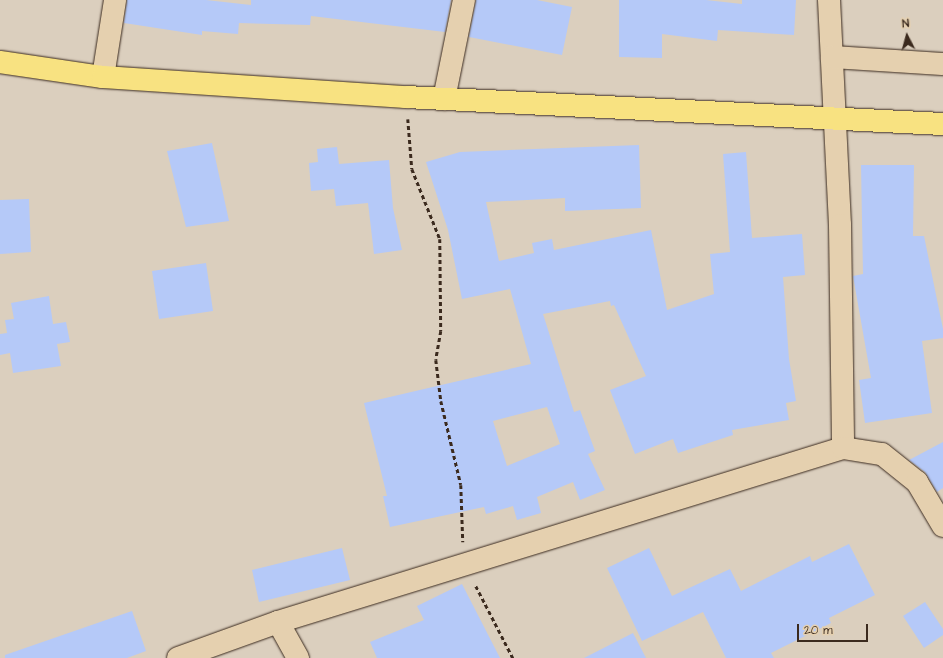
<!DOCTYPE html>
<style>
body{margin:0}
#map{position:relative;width:943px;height:658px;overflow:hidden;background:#dbcfbe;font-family:"Architects Daughter",sans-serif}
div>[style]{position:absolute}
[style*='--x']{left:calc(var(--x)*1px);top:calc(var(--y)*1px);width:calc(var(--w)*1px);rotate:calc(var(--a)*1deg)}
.building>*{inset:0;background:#b5c9f8}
.path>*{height:2.5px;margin-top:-1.25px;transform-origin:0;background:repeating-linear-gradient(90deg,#3b2a1e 0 4px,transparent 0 7px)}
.roads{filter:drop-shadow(0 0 1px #3b2a1e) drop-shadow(0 0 1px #3b2a1e)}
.minor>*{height:22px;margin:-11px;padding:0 11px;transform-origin:11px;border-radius:11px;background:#e5d0af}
.major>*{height:22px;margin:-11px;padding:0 11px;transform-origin:11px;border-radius:11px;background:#f8e281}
span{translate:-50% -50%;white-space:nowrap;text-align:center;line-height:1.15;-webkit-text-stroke:4px #e5d0af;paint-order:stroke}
.north{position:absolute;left:887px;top:16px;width:40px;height:40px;-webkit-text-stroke:3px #e5d0af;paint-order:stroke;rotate:354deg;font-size:11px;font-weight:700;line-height:16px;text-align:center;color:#3b2a1e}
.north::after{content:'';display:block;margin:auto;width:14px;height:18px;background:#3b2a1e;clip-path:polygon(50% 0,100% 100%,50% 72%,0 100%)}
.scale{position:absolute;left:797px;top:624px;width:71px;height:18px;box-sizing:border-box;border:2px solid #3b2a1e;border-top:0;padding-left:5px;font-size:12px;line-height:14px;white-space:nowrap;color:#3b2a1e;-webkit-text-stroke:3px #e5d0af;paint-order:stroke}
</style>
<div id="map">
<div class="building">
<i style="clip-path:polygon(127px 0,206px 0,251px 5px,251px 0,451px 0,445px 32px,311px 16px,310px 25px,239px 23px,238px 34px,202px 31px,202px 35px,124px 23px)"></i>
<i style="clip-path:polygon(476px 0,537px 0,572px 7px,562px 55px,469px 37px)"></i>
<i style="clip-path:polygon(619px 0,706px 0,742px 4px,742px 0,796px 0,794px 35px,718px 30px,717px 41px,662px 34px,662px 58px,619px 57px)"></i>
<i style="clip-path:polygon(212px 143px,229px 221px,186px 227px,167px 151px)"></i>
<i style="clip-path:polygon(evenodd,639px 145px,641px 208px,565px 211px,565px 198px,486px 202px,499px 261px,534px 253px,532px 243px,552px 239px,554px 250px,651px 230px,667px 310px,714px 294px,710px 254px,730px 252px,723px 154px,746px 152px,752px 238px,802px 234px,805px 275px,783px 277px,789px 359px,796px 401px,786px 403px,789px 420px,732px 430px,733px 435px,678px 453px,673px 439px,635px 454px,610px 390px,646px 376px,614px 305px,611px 306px,610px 301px,543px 314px,574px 412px,580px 410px,595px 451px,588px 454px,605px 490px,580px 500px,573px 482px,537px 497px,541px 513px,517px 520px,513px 506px,486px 514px,484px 507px,390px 527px,383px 496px,387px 496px,364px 403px,531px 364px,510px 289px,462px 299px,448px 230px,426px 162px,460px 152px,639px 145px,547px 407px,560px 444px,507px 466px,493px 421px,547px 407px)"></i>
<i style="clip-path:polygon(337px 147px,339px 164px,389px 160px,393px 208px,402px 250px,374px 254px,368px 203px,336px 206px,334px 189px,311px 191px,309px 163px,318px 162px,317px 149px)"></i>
<i style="clip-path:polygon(861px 165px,914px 165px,913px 236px,924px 236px,943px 329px,943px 338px,922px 341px,932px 413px,865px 423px,859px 380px,871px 378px,853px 276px,863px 274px)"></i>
<i style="clip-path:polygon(29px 199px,31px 252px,0 254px,0 200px)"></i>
<i style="clip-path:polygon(206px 263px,213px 311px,159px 319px,152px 271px)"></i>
<i style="clip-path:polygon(49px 296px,53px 324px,66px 322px,70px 342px,57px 344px,61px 366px,13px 373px,10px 353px,0 355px,0 334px,7px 333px,5px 320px,14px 319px,11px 303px)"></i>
<i style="clip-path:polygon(943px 442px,943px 488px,937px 492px,925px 472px,909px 460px)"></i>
<i style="clip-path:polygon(849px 544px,875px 595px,829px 618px,831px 623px,771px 653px,774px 658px,726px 658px,703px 612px,642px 641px,607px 568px,649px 548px,672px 596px,730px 569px,741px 591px,810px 556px,812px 562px)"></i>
<i style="clip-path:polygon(342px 548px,350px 580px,259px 602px,252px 570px)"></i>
<i style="clip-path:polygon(462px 584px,500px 658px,377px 658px,370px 642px,424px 620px,417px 606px)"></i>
<i style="clip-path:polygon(925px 602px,943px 629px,943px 635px,924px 648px,903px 616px)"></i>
<i style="clip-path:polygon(132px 611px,146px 651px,127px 658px,5px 658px,5px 655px)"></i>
<i style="clip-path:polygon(633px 633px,646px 658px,584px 658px)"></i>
</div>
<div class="path">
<i style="--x:408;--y:119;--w:50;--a:85.4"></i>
<i style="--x:412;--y:169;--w:75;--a:68.2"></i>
<i style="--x:440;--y:239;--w:92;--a:89.4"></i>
<i style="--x:441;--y:331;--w:29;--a:100"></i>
<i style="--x:436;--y:360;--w:41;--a:83"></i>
<i style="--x:441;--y:401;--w:86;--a:76.6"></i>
<i style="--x:461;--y:485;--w:57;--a:88"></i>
<i style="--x:476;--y:586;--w:81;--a:62.8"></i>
</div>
<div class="roads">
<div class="minor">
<i style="--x:829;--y:0;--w:225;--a:87.2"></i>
<i style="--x:840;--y:225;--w:223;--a:89.2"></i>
<i style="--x:832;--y:57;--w:111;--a:3.6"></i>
<i style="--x:103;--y:77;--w:78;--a:-81.1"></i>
<i style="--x:444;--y:99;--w:101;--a:-78.6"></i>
<i style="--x:278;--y:622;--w:41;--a:60.9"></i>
<i style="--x:178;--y:658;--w:106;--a:-19.8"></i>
<i style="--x:278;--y:622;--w:591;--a:-17.12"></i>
<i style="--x:843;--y:448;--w:39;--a:9"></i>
<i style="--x:882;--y:454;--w:45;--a:38.7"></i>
<i style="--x:917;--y:482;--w:51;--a:59.4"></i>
</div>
<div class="major">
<i style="--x:0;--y:62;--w:104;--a:8.3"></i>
<i style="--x:103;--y:77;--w:304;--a:3.8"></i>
<i style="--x:406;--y:97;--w:538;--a:2.88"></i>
</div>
</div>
<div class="north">N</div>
<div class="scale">20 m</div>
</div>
